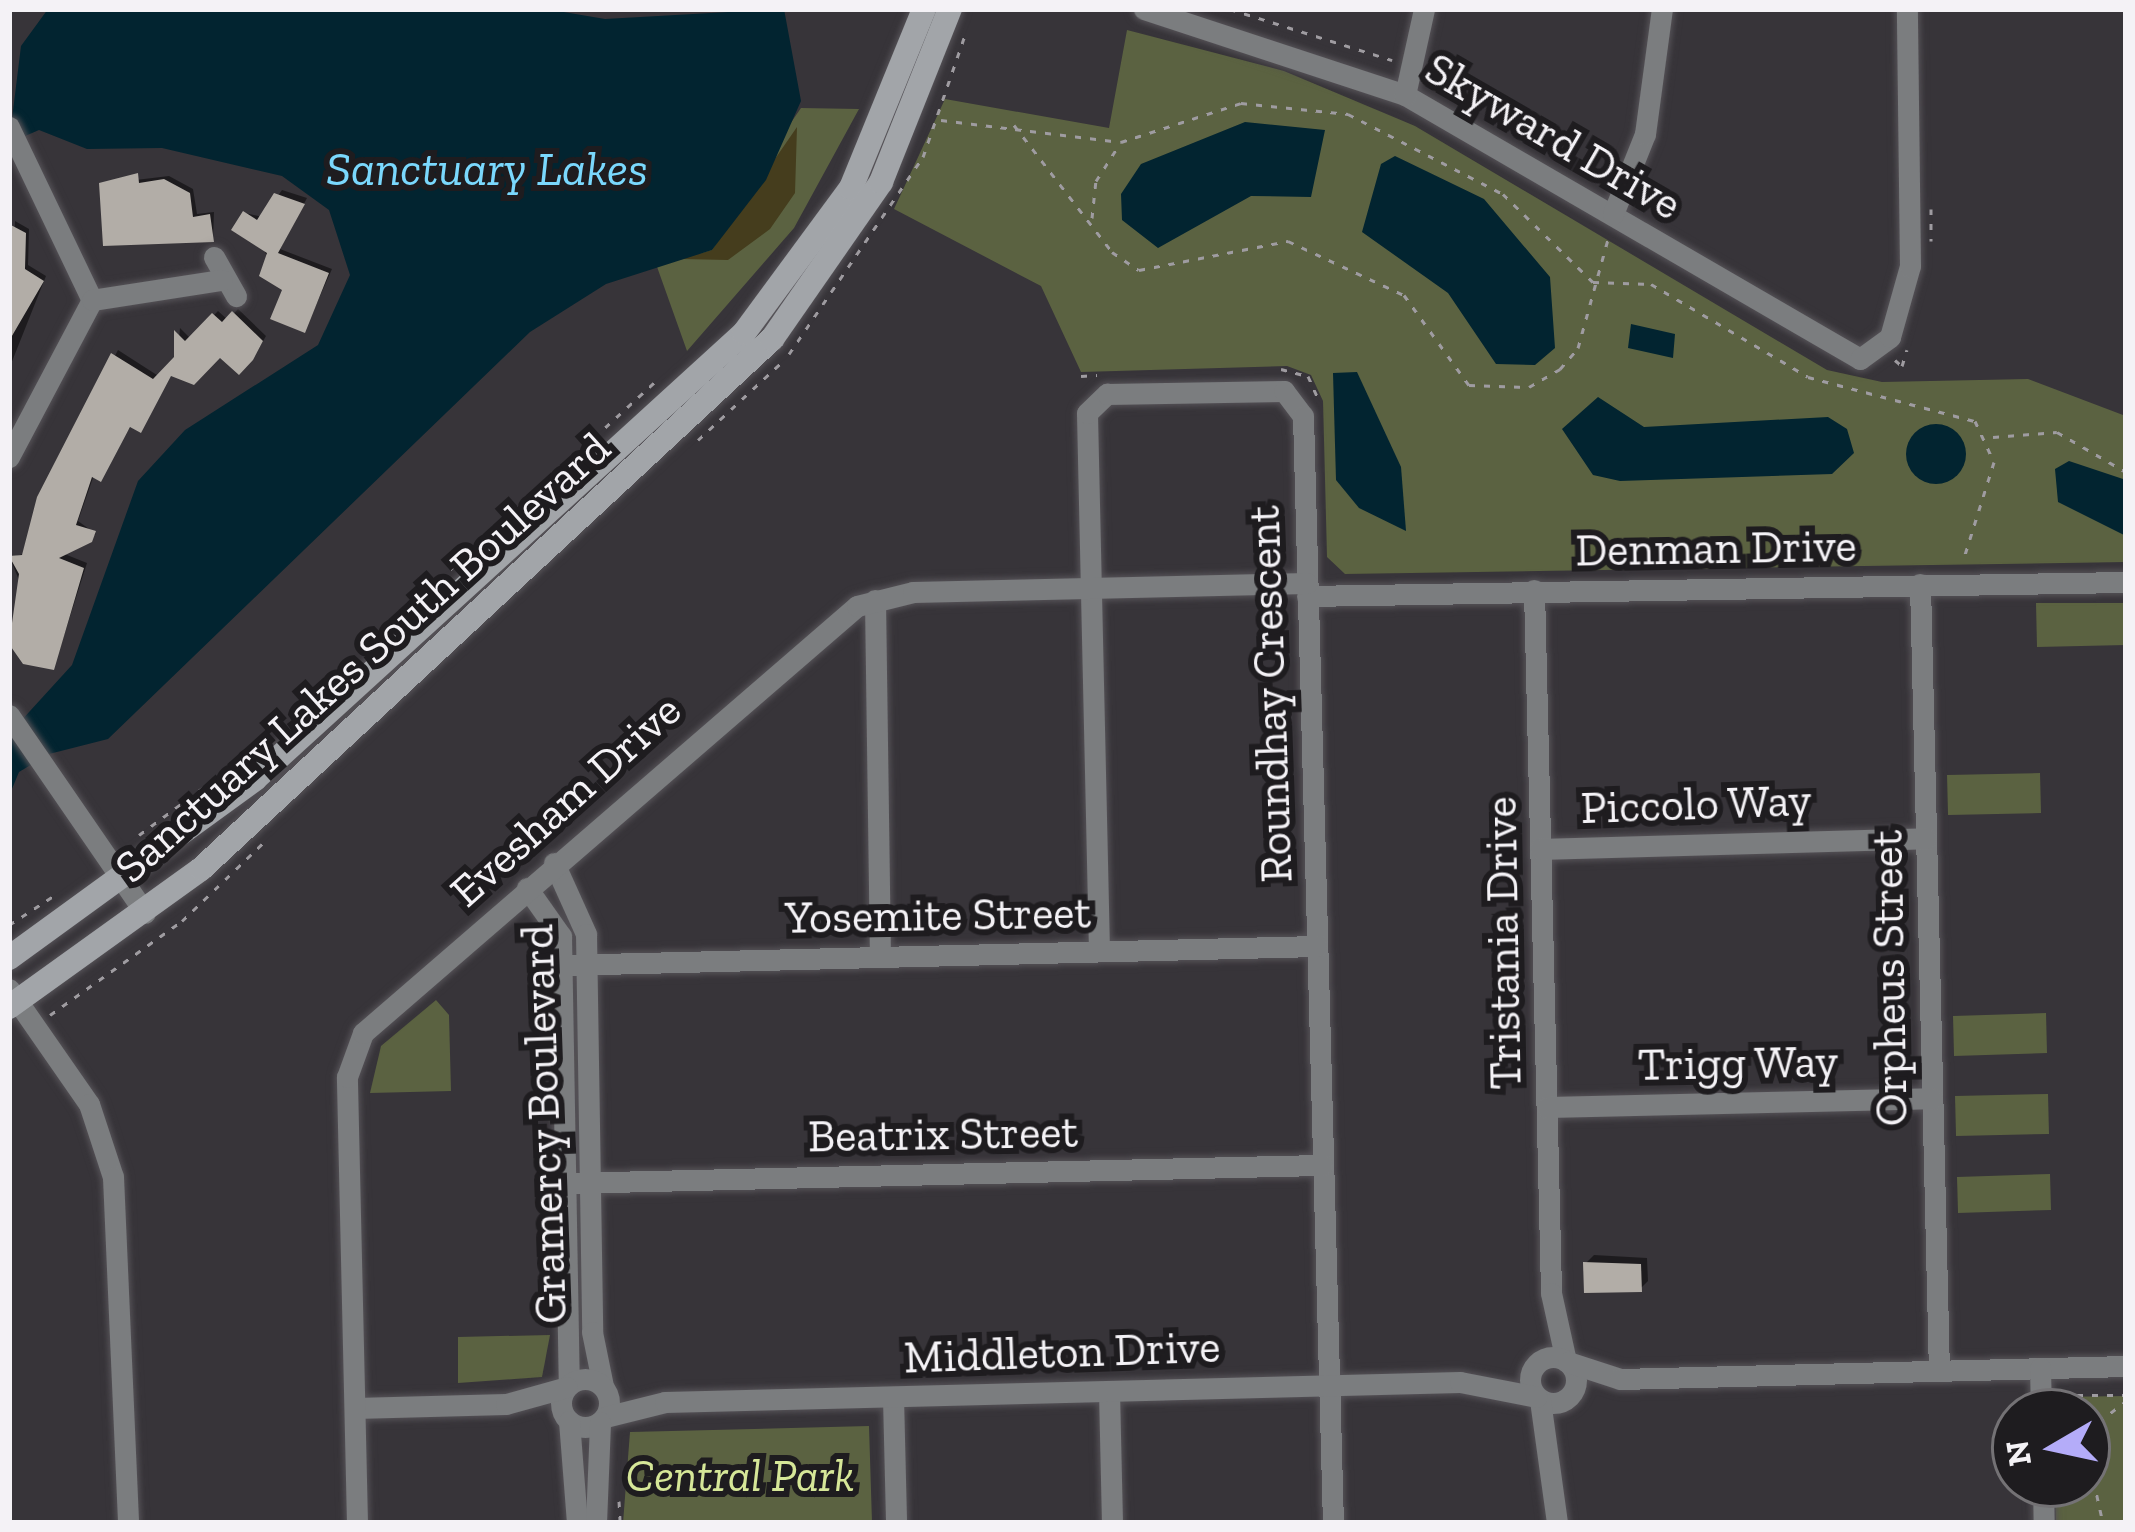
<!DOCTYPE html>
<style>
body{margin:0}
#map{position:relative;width:2135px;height:1532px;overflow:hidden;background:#373439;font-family:"Zilla Slab",serif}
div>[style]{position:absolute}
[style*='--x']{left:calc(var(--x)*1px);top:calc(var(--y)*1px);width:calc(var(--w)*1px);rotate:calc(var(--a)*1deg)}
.green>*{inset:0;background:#5b6241}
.sand>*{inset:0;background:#453d1d}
.water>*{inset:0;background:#022430}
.round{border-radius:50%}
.shadow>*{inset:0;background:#0007}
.building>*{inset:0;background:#b2ada7}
.path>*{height:3px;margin-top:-1.5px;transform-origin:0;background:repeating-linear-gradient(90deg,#9f9ca1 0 6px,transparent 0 15px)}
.roads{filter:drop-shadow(0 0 3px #555257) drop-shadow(0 0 3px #555257)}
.street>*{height:21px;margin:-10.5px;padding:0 10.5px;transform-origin:10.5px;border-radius:10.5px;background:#7b7d7f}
.street>.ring{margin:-10.5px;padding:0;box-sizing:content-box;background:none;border:21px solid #7b7d7f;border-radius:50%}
.secondary>*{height:24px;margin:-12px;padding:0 12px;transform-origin:12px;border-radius:12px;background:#a2a5a9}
span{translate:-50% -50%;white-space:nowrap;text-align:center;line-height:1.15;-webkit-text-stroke:12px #1e1c1f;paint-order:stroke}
.street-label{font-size:45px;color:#f4f2f6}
.park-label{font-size:45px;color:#d6e798;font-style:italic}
.water-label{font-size:48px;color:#7ad8fd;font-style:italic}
.frame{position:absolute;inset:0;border:12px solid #f4f2f6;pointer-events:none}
.north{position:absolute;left:1991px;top:1388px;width:120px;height:120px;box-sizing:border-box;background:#1e1c1f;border:3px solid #747275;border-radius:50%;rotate:261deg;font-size:33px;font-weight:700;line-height:48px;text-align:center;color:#f4f2f6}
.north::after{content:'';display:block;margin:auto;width:42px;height:54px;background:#b4acf9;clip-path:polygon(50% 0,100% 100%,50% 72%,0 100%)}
</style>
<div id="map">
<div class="green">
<i style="clip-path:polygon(1127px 30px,1284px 71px,1415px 126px,1827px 370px,1882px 382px,2028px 379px,2123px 415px,2126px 562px,1345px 574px,1327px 557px,1323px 401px,1311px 375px,1287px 366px,1081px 372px,1041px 286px,894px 209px,945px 99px,1109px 128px)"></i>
<i style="clip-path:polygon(801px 108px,859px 109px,794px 228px,687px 351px,656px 264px,699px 256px)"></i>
<i style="clip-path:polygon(2036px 603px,2124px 603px,2126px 645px,2037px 647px)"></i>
<i style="clip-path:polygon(2040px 773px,2041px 813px,1948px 815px,1947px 775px)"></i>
<i style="clip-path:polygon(436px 1000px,449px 1015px,451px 1091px,370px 1093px,381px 1046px)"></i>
<i style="clip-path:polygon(2046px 1013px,2047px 1053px,1954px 1056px,1953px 1016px)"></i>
<i style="clip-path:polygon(2048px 1094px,2049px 1134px,1956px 1136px,1955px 1096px)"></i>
<i style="clip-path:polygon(2050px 1174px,2051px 1210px,1958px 1213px,1957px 1177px)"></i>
<i style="clip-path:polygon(550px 1335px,542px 1377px,458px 1383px,458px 1337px)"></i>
<i style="clip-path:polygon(2126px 1396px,2126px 1523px,2056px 1523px,2055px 1484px,2087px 1484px,2087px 1412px,2054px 1412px,2053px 1397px)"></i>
<i style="clip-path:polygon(869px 1426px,872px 1523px,623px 1523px,630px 1432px)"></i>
</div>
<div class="sand">
<i style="clip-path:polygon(797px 127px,795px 193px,770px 229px,728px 260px,682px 259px,712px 250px)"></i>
</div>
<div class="water">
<i style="clip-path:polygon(48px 9px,546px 9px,605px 19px,784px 9px,801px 101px,766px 180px,712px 250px,606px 284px,530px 332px,108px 739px,49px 754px,19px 772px,9px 796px,9px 734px,72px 665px,138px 481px,185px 430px,318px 345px,350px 275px,329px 210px,282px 176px,162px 148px,87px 149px,39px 130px,9px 143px,21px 46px)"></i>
<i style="clip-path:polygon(1245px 122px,1325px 130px,1311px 197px,1251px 196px,1158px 248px,1122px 220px,1121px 194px,1141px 164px)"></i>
<i style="clip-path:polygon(1395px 156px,1484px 199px,1550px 277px,1555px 348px,1535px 365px,1496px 364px,1448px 293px,1362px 232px,1381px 164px)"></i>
<i style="clip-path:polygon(1631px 324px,1675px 334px,1673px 358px,1628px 348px)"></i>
<i style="clip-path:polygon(1357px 372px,1401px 467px,1406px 531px,1359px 508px,1336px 480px,1333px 373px)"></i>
<i style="clip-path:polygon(1598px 397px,1644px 427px,1828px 417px,1847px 429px,1854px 453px,1832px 474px,1620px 481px,1593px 475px,1562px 429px)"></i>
<i class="round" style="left:1906px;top:424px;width:60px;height:60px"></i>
<i style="clip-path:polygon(2069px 461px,2126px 480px,2126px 536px,2058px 502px,2055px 469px)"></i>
</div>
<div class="shadow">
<i style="clip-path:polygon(169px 176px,193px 189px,197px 214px,214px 212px,213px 239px,102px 184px)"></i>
<i style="clip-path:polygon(282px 190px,307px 198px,280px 249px,332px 269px,305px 330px,245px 213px,263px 217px)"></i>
<i style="clip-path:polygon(15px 221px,29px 229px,28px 265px,46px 276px,9px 369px)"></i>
<i style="clip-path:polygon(238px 309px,266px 336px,257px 352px,239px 371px,220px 353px,172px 373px,94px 475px,78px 521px,96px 534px,62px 553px,87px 563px,54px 667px,10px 558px,26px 553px,40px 498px,118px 350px,160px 377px,177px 359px,180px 328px,191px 339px,218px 311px,228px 320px)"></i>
<i style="clip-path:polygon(1594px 1255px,1647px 1258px,1648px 1281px,1640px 1289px,1586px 1263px)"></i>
</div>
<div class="building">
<i style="clip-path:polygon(138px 173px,139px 183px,164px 179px,190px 193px,193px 217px,210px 214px,214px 242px,103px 246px,99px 183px)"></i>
<i style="clip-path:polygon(274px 193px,305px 204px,278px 253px,329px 273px,305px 333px,270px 319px,282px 290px,259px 276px,267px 253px,231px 230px,243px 211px,257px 220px)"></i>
<i style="clip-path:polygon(9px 224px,26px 233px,25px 269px,44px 281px,9px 341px)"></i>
<i style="clip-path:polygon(232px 311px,263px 341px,253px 360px,239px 375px,220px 358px,194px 385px,171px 376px,141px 433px,130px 427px,101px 482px,92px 477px,76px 525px,96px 531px,92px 542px,59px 558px,84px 568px,54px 670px,23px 664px,9px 644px,19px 574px,9px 556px,22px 555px,37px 497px,111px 353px,153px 379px,174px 357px,174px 330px,185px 341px,212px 313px,222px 322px)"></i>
<i style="clip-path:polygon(1583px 1262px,1641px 1264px,1642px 1292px,1584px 1293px)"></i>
</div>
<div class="path">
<i style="--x:1230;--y:9;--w:170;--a:17.5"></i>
<i style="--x:1432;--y:73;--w:19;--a:62"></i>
<i style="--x:941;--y:120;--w:181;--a:7"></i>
<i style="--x:1121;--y:142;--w:126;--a:-18"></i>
<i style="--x:1241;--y:103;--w:108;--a:5.9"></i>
<i style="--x:1348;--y:114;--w:174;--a:27.3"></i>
<i style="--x:1503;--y:194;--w:126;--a:44.4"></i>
<i style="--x:1593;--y:282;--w:58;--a:2"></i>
<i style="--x:1651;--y:284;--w:182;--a:30.6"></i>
<i style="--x:1808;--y:377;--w:173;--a:14.8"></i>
<i style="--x:1975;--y:421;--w:45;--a:65.1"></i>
<i style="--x:1994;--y:462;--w:104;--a:107.4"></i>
<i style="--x:1014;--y:125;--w:160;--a:52.3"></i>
<i style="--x:1112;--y:252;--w:32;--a:34"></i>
<i style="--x:1139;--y:270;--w:152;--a:-11"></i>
<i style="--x:1288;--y:241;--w:128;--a:25"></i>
<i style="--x:1404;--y:295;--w:111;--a:54.2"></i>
<i style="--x:1469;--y:385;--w:60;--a:1.9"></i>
<i style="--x:1529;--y:387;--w:36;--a:-30"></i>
<i style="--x:1560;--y:369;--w:28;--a:-49"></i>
<i style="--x:1578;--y:348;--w:113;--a:-74.6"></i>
<i style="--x:1931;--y:209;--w:32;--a:90"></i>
<i style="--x:1092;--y:218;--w:37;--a:-84"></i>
<i style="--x:1096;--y:181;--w:43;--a:-57.4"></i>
<i style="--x:789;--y:354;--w:238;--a:-55.8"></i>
<i style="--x:923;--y:157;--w:129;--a:-71"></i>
<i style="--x:1895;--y:360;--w:9;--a:41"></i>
<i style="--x:1902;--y:366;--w:17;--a:-73"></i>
<i style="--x:1281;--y:369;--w:28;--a:15"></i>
<i style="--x:1308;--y:376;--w:27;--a:66"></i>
<i style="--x:1081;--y:376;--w:16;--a:-4"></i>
<i style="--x:1993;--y:437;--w:64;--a:-4.5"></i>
<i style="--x:2057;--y:432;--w:80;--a:30.1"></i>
<i style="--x:698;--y:440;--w:116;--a:-42.9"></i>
<i style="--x:395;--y:620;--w:357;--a:-42.5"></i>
<i style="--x:139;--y:835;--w:104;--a:-36.4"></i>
<i style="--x:9;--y:925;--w:59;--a:-33.1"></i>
<i style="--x:50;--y:1015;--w:162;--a:-35.5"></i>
<i style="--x:182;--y:921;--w:114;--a:-43.9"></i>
<i style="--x:2062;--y:1395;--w:64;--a:0"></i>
<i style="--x:2087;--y:1431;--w:49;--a:-37.6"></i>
<i style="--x:2087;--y:1451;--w:74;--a:77.5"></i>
<i style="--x:619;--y:1501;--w:22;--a:87"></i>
</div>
<div class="roads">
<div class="street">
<i style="--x:1144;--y:9;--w:275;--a:18.2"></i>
<i style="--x:1405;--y:95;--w:526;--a:30.12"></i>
<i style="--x:1860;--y:359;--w:37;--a:-36"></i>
<i style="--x:1890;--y:337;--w:74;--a:-74.3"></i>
<i style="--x:1910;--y:266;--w:257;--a:-90.7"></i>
<i style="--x:1405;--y:95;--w:88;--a:-77.5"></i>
<i style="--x:9;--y:127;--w:192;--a:64.4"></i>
<i style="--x:92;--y:300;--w:178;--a:117.9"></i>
<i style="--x:1613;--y:214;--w:86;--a:-68.2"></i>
<i style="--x:1645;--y:134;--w:126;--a:-82.3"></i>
<i style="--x:214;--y:257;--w:45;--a:60.6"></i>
<i style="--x:92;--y:300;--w:131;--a:-8.8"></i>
<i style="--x:1920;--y:584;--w:786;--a:88.62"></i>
<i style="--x:1534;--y:590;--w:703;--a:88.61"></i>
<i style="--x:1551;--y:1293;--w:70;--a:77.6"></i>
<i style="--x:1307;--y:596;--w:819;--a:-0.98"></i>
<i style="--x:875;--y:600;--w:357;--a:89.2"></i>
<i style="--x:9;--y:715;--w:240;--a:55.5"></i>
<i style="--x:1540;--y:849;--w:386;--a:-1.6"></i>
<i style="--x:554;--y:863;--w:78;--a:65.7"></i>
<i style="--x:586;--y:934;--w:398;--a:89.1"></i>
<i style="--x:592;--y:1332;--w:55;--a:78.5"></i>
<i style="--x:527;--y:888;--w:59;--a:54.7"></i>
<i style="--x:561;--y:936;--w:449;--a:89"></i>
<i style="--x:1099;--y:951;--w:538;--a:-91.28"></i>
<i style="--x:1087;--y:413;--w:28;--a:-44"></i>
<i style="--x:1107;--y:394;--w:177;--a:-1"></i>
<i style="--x:1284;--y:391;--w:31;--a:53"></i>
<i style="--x:1303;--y:416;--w:1107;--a:88.45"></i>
<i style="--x:561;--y:965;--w:756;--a:-1.44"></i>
<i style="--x:9;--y:989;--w:140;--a:55.2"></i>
<i style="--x:89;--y:1104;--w:77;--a:71.8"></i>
<i style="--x:113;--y:1177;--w:346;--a:87.5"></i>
<i style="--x:1547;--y:1107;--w:385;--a:-1.3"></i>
<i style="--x:567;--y:1183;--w:755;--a:-1.37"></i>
<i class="ring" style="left:1530px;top:1357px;width:25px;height:25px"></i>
<i style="--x:1568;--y:1362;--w:55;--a:18.1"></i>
<i style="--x:1620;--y:1379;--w:506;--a:-1.47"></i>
<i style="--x:2040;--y:1368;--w:44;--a:88.7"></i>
<i class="ring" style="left:561px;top:1379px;width:27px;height:27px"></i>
<i style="--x:1109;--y:1391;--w:132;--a:88.7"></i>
<i style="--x:893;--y:1397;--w:126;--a:88.6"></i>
<i style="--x:1540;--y:1400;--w:124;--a:82.1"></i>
<i style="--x:355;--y:1408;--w:151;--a:-1.5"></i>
<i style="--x:506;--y:1404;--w:63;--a:-15.6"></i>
<i style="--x:605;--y:1417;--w:62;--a:-14"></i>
<i style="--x:665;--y:1402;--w:795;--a:-1.44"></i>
<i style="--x:1460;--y:1382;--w:78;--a:11"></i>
<i style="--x:569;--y:1421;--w:102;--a:85.5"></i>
<i style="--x:2043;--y:1484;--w:39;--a:89"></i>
<i style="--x:357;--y:1523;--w:446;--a:-91.3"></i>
<i style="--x:347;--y:1077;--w:47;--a:-70"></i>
<i style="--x:363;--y:1033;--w:653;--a:-40.84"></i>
<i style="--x:857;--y:606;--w:58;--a:-14"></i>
<i style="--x:913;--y:592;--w:394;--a:-1.3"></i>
<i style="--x:596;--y:1523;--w:101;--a:-87.7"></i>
</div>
<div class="secondary">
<i style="--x:9;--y:958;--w:304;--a:-36"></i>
<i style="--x:255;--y:779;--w:662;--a:-42.37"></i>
<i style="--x:744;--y:333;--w:180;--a:-53.6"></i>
<i style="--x:851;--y:188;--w:193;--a:-67.8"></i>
<i style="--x:9;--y:1007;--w:236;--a:-35.7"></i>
<i style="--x:201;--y:869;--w:779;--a:-42.87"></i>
<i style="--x:772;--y:339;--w:191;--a:-55.2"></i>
<i style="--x:881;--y:182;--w:186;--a:-68.3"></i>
</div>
</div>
<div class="street-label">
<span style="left:1553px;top:137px;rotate:30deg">Skyward Drive</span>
<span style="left:1716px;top:549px;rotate:-1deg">Denman Drive</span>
<span style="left:363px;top:658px;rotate:-42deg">Sanctuary Lakes South Boulevard</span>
<span style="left:1271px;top:694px;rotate:-92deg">Roundhay Crescent</span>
<span style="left:566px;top:801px;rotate:-42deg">Evesham Drive</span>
<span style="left:1696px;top:805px;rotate:-2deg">Piccolo Way</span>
<span style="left:938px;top:916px;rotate:-1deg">Yosemite Street</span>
<span style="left:1504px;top:943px;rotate:-91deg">Tristania Drive</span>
<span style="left:1890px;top:978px;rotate:-91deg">Orpheus Street</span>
<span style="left:1738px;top:1064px;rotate:-1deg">Trigg Way</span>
<span style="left:545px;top:1124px;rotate:-92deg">Gramercy Boulevard</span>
<span style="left:943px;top:1135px;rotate:-1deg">Beatrix Street</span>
<span style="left:1062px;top:1353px;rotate:-2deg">Middleton Drive</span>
</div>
<div class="park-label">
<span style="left:740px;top:1477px">Central Park</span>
</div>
<div class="water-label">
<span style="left:487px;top:169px">Sanctuary Lakes</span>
</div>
<div class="frame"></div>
<div class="north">N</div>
</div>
